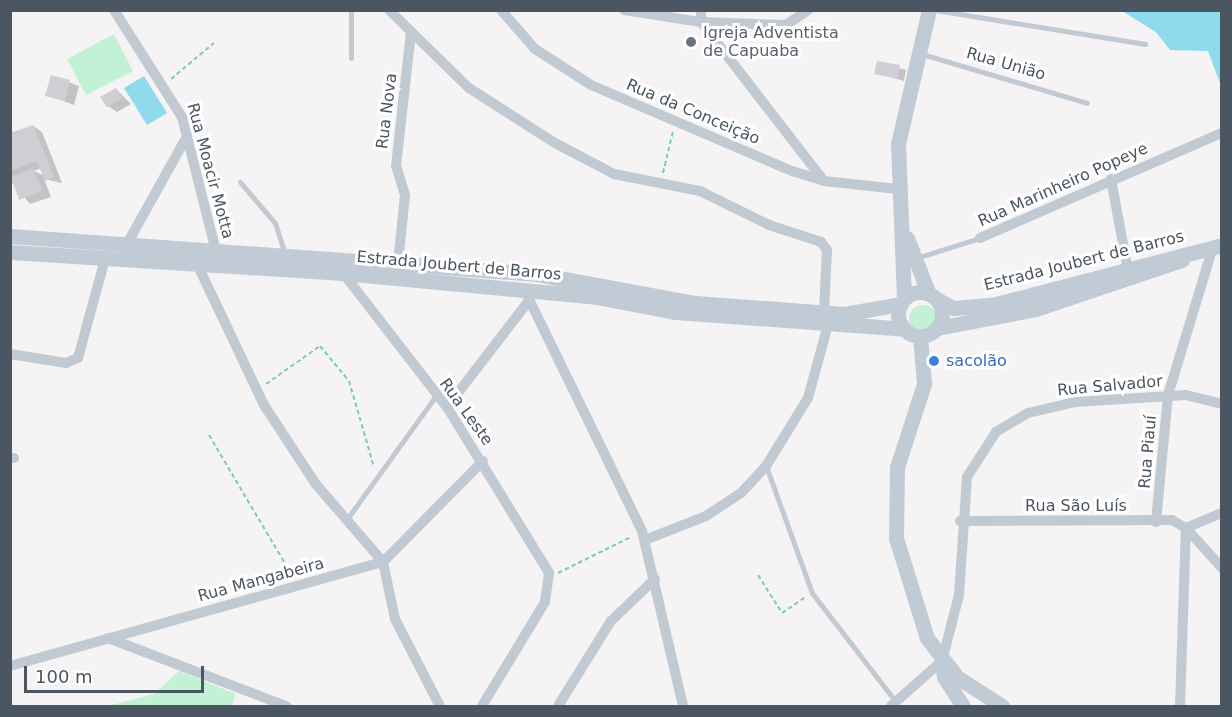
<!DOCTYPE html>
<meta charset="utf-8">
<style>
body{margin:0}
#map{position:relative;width:1232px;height:717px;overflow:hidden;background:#f5f3f3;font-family:"DejaVu Sans",sans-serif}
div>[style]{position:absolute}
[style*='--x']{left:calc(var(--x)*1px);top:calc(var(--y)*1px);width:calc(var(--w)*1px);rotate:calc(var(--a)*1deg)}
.green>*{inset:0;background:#c3f1d5}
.round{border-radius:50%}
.water>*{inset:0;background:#90daee}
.shadow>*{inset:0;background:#0003}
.building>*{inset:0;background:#cdcfd5}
.path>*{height:2px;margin-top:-1px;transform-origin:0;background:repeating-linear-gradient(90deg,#7ad0a6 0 4.5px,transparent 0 7.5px)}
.lane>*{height:5px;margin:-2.5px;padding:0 2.5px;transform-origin:2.5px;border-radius:2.5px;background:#c1cad2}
.street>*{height:10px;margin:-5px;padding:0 5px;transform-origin:5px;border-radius:5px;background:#c1cad2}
.secondary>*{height:15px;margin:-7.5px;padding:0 7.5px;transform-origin:7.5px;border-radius:7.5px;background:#c1cbd6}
.secondary>.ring{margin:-7.5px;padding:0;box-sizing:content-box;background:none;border:15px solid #c1cbd6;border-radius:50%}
.dots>*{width:16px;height:16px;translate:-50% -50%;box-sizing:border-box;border:3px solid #fff;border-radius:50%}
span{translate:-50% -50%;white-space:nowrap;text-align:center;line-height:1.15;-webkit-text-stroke:6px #fff;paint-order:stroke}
.worship-label{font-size:16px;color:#5b616d}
.left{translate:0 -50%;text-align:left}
.street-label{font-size:16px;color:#4a5661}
.shop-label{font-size:16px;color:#366cbe}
.frame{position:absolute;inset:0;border:12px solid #4a5661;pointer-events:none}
.scale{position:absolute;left:24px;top:666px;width:180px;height:27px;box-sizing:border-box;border:3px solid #4a5661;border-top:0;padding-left:8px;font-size:18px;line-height:21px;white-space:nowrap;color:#4a5661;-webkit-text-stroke:4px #fff;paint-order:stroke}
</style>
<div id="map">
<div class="green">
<i style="clip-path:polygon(114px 34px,133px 71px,86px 95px,67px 59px)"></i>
<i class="round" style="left:909px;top:305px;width:28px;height:28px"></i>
<i style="clip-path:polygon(179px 671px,236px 694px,232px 706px,108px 706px,154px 694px)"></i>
</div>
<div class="water">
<i style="clip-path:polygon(1122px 11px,1221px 11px,1221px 86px,1208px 51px,1170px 50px,1156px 32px)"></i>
<i style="clip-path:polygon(144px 76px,167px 113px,147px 125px,124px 88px)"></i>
</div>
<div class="shadow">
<i style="clip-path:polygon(878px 62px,906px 70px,904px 81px,876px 73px)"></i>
<i style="clip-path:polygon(52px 76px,79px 86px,74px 105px,47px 95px)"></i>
<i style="clip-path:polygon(116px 89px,131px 104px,117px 112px,108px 106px)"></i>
<i style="clip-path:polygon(evenodd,33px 126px,42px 132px,62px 183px,44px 179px,51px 197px,30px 204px,10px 180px,10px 135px,33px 126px,41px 168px,45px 176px,34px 171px,41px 168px)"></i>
</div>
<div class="building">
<i style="clip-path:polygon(877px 61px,900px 65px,898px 79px,874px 74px)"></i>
<i style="clip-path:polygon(51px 75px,70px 80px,65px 101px,45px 96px)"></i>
<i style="clip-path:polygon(116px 88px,122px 98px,107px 107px,100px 97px)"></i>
<i style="clip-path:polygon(33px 125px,54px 177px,45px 181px,37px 161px,10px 171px,10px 133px)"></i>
<i style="clip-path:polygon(33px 168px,42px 191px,19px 200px,11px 177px)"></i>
</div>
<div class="path">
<i style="--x:171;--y:79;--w:56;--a:-39.9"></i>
<i style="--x:663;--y:173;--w:43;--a:-76.6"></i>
<i style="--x:266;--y:384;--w:66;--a:-35.1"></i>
<i style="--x:320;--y:346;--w:45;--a:50.4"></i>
<i style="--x:349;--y:381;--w:90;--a:73.8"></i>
<i style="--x:209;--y:435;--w:165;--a:59.4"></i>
<i style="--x:558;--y:573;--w:81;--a:-26.3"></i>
<i style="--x:758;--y:575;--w:45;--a:57.7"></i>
<i style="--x:782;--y:613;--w:27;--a:-34"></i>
</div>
<div class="lane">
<i style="--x:935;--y:10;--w:213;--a:9.2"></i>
<i style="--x:922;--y:54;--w:172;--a:16.5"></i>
<i style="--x:351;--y:58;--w:48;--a:-90"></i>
<i style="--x:240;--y:182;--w:54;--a:49.5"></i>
<i style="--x:275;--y:223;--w:32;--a:72"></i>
<i style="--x:916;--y:258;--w:67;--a:-17.4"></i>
<i style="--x:766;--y:466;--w:135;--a:70.1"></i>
<i style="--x:812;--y:593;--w:138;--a:52.4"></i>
<i style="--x:347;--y:519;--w:154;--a:-54.2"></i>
</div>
<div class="street">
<i style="--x:114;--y:10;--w:127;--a:57.6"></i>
<i style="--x:182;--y:117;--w:138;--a:75.8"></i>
<i style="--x:389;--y:10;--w:112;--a:44.3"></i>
<i style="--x:469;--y:88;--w:102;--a:32.6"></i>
<i style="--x:555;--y:143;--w:67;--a:27.7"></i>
<i style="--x:614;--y:174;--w:88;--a:11.2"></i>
<i style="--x:700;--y:191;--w:77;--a:26.2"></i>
<i style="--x:769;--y:225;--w:55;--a:18.1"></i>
<i style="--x:821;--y:242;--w:10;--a:53"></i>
<i style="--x:827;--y:250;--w:62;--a:92.8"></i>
<i style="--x:501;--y:10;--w:52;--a:48.9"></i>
<i style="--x:535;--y:49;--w:67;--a:32.7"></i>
<i style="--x:591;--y:85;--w:219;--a:23.2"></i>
<i style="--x:792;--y:171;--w:34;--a:17"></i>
<i style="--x:824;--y:181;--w:74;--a:6.2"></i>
<i style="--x:624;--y:10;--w:78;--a:8.9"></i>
<i style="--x:701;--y:22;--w:85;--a:2"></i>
<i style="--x:786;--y:25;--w:27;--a:-34"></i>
<i style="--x:701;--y:10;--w:12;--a:90"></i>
<i style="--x:701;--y:22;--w:201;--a:52.3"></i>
<i style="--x:1111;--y:179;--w:87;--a:79.5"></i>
<i style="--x:980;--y:238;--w:264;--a:-23.5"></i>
<i style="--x:127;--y:244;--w:124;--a:-60.9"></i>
<i style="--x:398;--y:263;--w:68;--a:-84.1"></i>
<i style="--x:405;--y:195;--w:30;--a:-107"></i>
<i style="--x:396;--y:166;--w:135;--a:-83.6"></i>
<i style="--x:198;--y:266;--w:154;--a:64.6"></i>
<i style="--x:264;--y:405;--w:93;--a:56.8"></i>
<i style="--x:315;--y:483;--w:104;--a:49.3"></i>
<i style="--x:383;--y:562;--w:58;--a:78.1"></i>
<i style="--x:395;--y:619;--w:98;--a:62.7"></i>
<i style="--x:343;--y:273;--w:170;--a:52.2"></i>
<i style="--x:447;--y:407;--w:195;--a:58.4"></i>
<i style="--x:549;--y:573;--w:29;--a:98"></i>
<i style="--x:545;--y:602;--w:122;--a:121.2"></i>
<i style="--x:524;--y:289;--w:269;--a:64"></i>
<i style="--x:642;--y:531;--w:180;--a:76.8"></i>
<i style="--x:10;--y:354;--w:57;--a:9.1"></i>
<i style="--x:66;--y:363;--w:13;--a:-23"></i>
<i style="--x:78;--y:358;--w:103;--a:-74.7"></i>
<i style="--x:447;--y:407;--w:133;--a:-52.4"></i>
<i style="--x:10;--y:458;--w:4;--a:0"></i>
<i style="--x:960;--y:521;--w:212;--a:-0.3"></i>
<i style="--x:1172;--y:520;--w:16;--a:30"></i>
<i style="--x:1186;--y:528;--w:39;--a:-23"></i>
<i style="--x:1156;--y:522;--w:128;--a:-84.6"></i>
<i style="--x:1168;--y:395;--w:155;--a:-73.1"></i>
<i style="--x:1186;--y:528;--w:54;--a:48"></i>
<i style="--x:645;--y:540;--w:66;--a:-21.5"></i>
<i style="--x:706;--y:516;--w:42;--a:-33.3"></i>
<i style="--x:741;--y:493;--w:37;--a:-47"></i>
<i style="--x:766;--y:466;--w:80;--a:-58.3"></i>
<i style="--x:808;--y:398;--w:76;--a:-74.7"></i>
<i style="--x:108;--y:638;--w:191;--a:20.9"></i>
<i style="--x:10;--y:666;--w:387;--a:-15.6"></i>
<i style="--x:383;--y:562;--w:142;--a:-45.3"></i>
<i style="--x:558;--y:706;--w:100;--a:-58.1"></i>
<i style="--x:611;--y:621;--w:61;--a:-43.7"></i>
<i style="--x:891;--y:706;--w:68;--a:-41.4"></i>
<i style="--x:942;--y:661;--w:68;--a:-75.6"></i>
<i style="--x:959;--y:595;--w:118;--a:-86.1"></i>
<i style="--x:967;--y:477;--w:54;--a:-57.2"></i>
<i style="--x:996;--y:432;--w:37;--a:-31"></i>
<i style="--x:1028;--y:413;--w:48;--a:-13.2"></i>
<i style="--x:1075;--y:402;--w:111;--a:-3.6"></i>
<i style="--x:1186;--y:395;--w:37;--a:14"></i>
<i style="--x:1180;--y:706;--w:178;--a:-88.1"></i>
</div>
<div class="secondary">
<i style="--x:10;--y:236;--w:528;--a:4.12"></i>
<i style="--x:537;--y:274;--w:161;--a:10.4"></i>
<i style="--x:695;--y:303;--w:149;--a:4.2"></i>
<i style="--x:844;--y:314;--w:58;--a:-10"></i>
<i style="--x:907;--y:238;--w:60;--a:68.6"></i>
<i style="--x:10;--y:252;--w:334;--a:3.6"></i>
<i style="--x:343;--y:273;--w:254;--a:5.4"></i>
<i style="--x:596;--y:297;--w:80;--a:10.8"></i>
<i style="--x:675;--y:312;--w:230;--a:4.2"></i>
<i class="ring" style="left:898px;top:292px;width:29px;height:29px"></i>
<i style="--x:904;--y:299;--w:155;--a:-92.2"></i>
<i style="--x:898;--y:144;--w:138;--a:-77"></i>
<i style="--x:936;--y:299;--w:20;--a:27"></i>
<i style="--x:954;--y:308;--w:38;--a:-5"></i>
<i style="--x:992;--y:305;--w:238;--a:-14.6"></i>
<i style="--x:937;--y:328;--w:101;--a:-10.9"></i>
<i style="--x:1036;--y:309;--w:154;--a:-18.6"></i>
<i style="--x:920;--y:336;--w:48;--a:85.2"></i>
<i style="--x:924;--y:384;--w:87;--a:108"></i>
<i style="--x:897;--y:467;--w:71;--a:90.8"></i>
<i style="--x:896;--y:538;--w:105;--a:72.8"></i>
<i style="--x:927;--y:638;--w:49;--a:52.4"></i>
<i style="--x:957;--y:677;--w:54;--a:32.8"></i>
<i style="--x:942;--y:661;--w:16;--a:83"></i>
<i style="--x:944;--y:677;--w:35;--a:57"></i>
</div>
<div class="dots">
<i style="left:691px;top:42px;background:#6b7280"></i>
<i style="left:934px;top:361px;background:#3f7fe0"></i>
</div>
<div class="worship-label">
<span class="left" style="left:703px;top:42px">Igreja Adventista<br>de Capuaba</span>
</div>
<div class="street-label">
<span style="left:1006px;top:64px;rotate:16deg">Rua União</span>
<span style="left:387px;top:111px;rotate:-83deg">Rua Nova</span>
<span style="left:693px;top:112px;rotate:23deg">Rua da Conceição</span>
<span style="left:210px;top:171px;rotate:75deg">Rua Moacir Motta</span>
<span style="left:1063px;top:185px;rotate:-24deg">Rua Marinheiro Popeye</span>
<span style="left:1084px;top:261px;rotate:-14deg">Estrada Joubert de Barros</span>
<span style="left:459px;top:266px;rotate:5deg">Estrada Joubert de Barros</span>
<span style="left:1110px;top:386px;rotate:-5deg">Rua Salvador</span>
<span style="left:466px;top:412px;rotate:54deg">Rua Leste</span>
<span style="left:1148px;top:452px;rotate:-85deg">Rua Piauí</span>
<span style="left:1076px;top:506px">Rua São Luís</span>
<span style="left:261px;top:580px;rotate:-15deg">Rua Mangabeira</span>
</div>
<div class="shop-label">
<span class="left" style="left:946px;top:361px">sacolão</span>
</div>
<div class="frame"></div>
<div class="scale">100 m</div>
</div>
